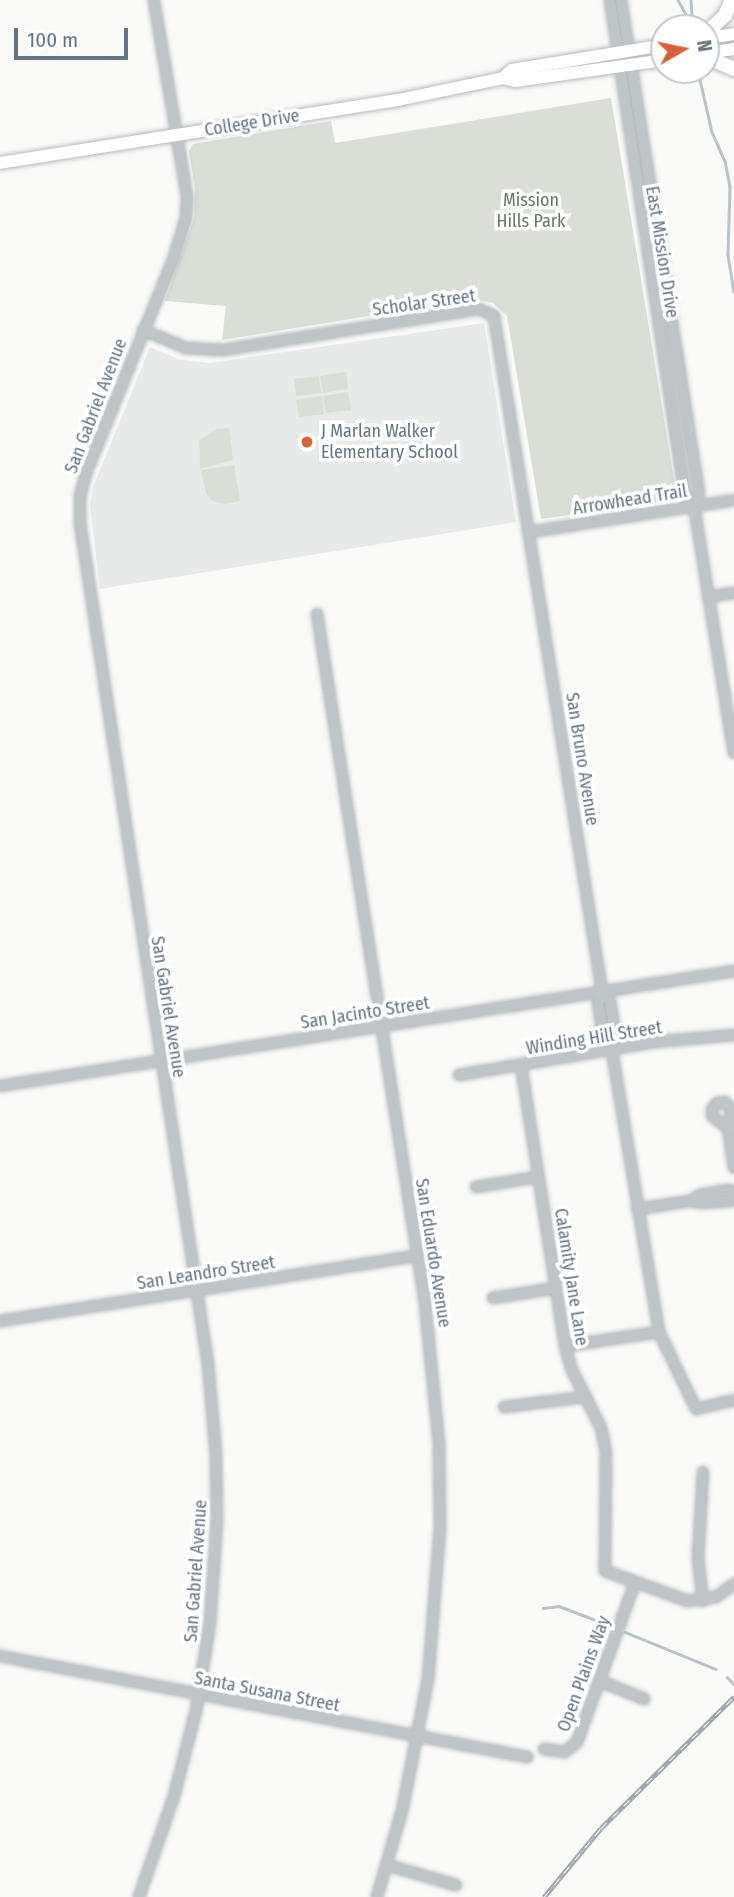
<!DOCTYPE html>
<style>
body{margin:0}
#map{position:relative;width:734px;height:1897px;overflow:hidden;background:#fafaf8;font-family:"Fira Sans Condensed",sans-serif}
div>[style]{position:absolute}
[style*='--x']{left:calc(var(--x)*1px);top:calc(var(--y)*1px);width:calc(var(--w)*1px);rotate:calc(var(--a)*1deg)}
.built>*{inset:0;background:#e8e9e9}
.green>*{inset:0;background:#daded7}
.stream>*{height:2.5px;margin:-1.25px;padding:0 1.25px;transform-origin:1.25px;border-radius:1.25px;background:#bac4c8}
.roads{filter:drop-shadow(0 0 2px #b5babe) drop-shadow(0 0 2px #b5babe)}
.minor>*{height:10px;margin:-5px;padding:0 5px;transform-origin:5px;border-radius:5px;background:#bfc4c7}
.major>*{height:12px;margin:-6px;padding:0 6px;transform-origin:6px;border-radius:6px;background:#fff}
.highway>*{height:14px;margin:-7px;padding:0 7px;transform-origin:7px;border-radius:7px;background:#fff}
.rail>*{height:5px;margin-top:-2.5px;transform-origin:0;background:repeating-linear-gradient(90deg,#fff 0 8px,#a1a8ae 0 16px);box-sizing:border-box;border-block:2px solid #a1a8ae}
.dots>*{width:19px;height:19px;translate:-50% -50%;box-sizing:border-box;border:4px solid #fff;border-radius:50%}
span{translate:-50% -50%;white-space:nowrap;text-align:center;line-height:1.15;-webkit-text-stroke:7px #fff;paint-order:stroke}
.street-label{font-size:18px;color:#667581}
.park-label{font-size:18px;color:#687965}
.poi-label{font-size:18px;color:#667581}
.left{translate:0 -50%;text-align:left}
.north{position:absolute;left:650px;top:14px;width:70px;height:70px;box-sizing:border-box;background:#fff;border:2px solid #c2c8cd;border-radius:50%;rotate:81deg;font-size:19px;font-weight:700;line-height:28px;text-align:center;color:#667581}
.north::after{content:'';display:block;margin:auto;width:24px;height:32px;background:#d86239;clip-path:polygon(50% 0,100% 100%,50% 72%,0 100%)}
.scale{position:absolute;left:14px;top:28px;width:114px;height:32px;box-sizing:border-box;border:4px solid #667581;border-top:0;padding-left:9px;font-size:21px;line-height:24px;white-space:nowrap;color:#667581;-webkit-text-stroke:5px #fff;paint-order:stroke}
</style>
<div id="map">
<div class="built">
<i style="clip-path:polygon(484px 323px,516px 522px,100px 589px,90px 506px,93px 487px,150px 347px,178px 359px,209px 363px)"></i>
</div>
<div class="green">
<i style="clip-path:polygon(611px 98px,676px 492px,672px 500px,541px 519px,507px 316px,493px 303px,473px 299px,222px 340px,226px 306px,165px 301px,194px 219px,195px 189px,189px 151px,193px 144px,331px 121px,335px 143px)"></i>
<i style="clip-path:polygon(346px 372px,348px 389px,323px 393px,320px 376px)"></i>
<i style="clip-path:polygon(319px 376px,321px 393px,296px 396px,294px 379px)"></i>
<i style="clip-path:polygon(348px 392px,351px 410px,326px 413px,323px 396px)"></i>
<i style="clip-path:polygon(322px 396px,324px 414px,299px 417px,296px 400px)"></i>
<i style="clip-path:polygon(229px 428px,233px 460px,200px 469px,199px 441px,216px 429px)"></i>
<i style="clip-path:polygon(234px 465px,240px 501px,225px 504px,212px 501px,206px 493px,201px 470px)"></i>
</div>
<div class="stream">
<i style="--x:678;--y:0;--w:18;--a:61"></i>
<i style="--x:691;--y:0;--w:15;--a:86"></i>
<i style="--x:699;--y:75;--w:58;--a:77.2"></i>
<i style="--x:712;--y:132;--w:32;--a:66"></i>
<i style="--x:725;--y:161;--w:26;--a:79"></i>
<i style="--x:730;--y:187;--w:68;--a:91.7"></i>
<i style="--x:728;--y:255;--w:37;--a:81"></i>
<i style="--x:543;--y:1608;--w:16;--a:-7"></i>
<i style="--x:559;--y:1606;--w:53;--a:20.8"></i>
<i style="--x:625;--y:1632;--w:98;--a:22.1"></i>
<i style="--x:727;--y:1677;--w:10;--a:45"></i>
</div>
<div class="roads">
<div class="minor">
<i style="--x:610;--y:0;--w:500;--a:81.4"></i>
<i style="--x:685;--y:494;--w:15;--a:53"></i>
<i style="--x:694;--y:506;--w:250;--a:80.8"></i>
<i style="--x:621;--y:0;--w:498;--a:81"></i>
<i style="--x:699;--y:492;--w:15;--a:110"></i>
<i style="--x:143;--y:330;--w:47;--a:22.7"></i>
<i style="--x:186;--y:348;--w:37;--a:3"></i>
<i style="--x:223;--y:350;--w:259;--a:-9.1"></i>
<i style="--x:479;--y:309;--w:17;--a:25"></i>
<i style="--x:494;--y:316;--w:684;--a:80.91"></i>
<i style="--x:602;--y:991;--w:13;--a:108"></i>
<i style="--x:598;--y:1003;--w:39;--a:81"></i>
<i style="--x:604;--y:1042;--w:12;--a:48"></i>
<i style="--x:530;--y:532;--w:206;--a:-8.9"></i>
<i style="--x:708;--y:597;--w:26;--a:-9"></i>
<i style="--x:317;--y:614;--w:697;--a:81.09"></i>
<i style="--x:425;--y:1303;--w:142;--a:84.3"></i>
<i style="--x:439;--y:1444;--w:84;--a:89.3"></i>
<i style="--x:440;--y:1528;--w:151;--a:94.5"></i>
<i style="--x:428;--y:1679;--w:130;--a:101.1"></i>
<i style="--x:403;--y:1807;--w:94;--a:106.1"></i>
<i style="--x:602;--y:991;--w:13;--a:51"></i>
<i style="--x:610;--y:1001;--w:39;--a:81"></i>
<i style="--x:616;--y:1040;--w:12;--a:110"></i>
<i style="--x:612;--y:1051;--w:285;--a:80.5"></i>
<i style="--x:659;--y:1332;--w:85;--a:64.3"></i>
<i style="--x:696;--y:1409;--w:39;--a:-13"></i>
<i style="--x:521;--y:1065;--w:284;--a:81.1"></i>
<i style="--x:565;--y:1346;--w:25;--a:74"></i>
<i style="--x:572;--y:1370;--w:65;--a:63.4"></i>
<i style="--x:601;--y:1428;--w:24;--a:78"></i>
<i style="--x:606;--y:1451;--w:120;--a:90.5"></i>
<i style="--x:605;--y:1571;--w:88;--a:19.9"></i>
<i style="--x:688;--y:1601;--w:28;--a:-8"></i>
<i style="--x:716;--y:1597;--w:22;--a:-36"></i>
<i style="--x:459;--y:1075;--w:198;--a:-9.6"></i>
<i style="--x:654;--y:1042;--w:80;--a:-5"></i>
<i style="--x:0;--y:1086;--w:743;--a:-8.9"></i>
<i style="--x:728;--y:1128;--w:20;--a:-143"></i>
<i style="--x:712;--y:1116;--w:7;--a:-90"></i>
<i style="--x:712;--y:1109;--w:8;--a:-50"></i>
<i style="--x:717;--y:1103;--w:8;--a:-7"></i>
<i style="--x:725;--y:1102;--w:10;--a:45"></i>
<i style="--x:732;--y:1109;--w:19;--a:102"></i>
<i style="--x:728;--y:1128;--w:40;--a:81.5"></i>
<i style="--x:476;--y:1187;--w:63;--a:-9.2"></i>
<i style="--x:690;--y:1201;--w:12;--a:9"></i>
<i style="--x:702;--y:1203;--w:28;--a:-4"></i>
<i style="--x:730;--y:1201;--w:5;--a:-37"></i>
<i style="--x:637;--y:1209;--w:54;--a:-8.6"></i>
<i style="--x:690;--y:1201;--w:12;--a:-31"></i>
<i style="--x:700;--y:1195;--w:28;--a:-10"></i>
<i style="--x:728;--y:1190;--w:6;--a:18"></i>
<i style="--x:493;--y:1298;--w:64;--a:-9"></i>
<i style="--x:0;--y:1321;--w:422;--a:-8.9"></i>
<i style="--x:565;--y:1346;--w:95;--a:-8.5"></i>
<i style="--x:504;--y:1407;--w:83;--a:-7"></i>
<i style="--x:703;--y:1472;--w:86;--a:93.3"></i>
<i style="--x:698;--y:1558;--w:43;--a:83.4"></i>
<i style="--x:0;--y:1656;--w:537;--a:10.85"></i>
<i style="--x:600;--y:1681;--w:48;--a:22.2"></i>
<i style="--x:544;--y:1749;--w:21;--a:8"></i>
<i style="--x:565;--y:1752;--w:16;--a:-40"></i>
<i style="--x:577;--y:1742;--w:169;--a:-70"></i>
<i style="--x:387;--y:1865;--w:72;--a:16.2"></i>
<i style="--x:139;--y:1897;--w:107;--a:-70.9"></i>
<i style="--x:174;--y:1796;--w:88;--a:-75.5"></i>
<i style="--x:196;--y:1711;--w:89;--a:-81"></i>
<i style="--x:210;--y:1623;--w:102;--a:-86.1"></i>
<i style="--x:217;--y:1521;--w:66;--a:-90.9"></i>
<i style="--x:216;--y:1455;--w:91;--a:-95"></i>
<i style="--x:208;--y:1364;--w:851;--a:-98.65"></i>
<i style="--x:80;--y:523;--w:27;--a:-90"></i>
<i style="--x:80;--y:496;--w:24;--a:-75"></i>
<i style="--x:86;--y:473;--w:233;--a:-67.8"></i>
<i style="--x:174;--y:257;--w:41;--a:-72.9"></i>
<i style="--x:186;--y:218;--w:22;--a:-87"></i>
<i style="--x:187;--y:196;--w:199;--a:-99.6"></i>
</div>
<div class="major">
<i style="--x:706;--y:38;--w:28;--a:-8"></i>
<i style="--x:706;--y:53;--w:28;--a:-8"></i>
<i style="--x:503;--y:78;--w:12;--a:-42"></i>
<i style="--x:512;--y:70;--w:154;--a:-9.3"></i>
<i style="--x:0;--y:163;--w:403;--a:-9"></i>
<i style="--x:398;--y:100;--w:107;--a:-11.8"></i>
<i style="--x:503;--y:78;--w:12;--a:14"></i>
<i style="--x:515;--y:81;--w:150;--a:-8"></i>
</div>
<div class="highway">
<i style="--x:706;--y:33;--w:26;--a:-43"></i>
<i style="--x:725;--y:15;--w:17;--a:-65"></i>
<i style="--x:706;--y:57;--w:30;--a:23"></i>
</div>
</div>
<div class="rail">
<i style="--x:544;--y:1897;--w:89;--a:-50.4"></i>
<i style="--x:601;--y:1828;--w:187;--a:-44.6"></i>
</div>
<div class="dots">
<i style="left:307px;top:442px;background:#d86239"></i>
</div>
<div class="street-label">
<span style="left:252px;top:123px;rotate:-9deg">College Drive</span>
<span style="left:662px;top:252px;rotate:81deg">East Mission Drive</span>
<span style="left:424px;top:303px;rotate:-8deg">Scholar Street</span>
<span style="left:96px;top:406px;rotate:-69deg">San Gabriel Avenue</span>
<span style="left:630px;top:500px;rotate:-9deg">Arrowhead Trail</span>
<span style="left:582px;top:759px;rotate:81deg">San Bruno Avenue</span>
<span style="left:168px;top:1007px;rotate:81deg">San Gabriel Avenue</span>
<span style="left:365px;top:1013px;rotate:-9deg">San Jacinto Street</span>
<span style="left:594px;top:1038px;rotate:-9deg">Winding Hill Street</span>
<span style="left:433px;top:1253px;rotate:81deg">San Eduardo Avenue</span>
<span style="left:206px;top:1273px;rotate:-9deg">San Leandro Street</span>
<span style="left:571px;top:1277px;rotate:81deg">Calamity Jane Lane</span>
<span style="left:196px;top:1571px;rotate:-86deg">San Gabriel Avenue</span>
<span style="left:584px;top:1674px;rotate:-70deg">Open Plains Way</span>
<span style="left:267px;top:1692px;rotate:11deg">Santa Susana Street</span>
</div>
<div class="park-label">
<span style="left:531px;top:211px">Mission<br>Hills Park</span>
</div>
<div class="poi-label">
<span class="left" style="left:321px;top:442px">J Marlan Walker<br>Elementary School</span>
</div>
<div class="north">N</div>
<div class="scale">100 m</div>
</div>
